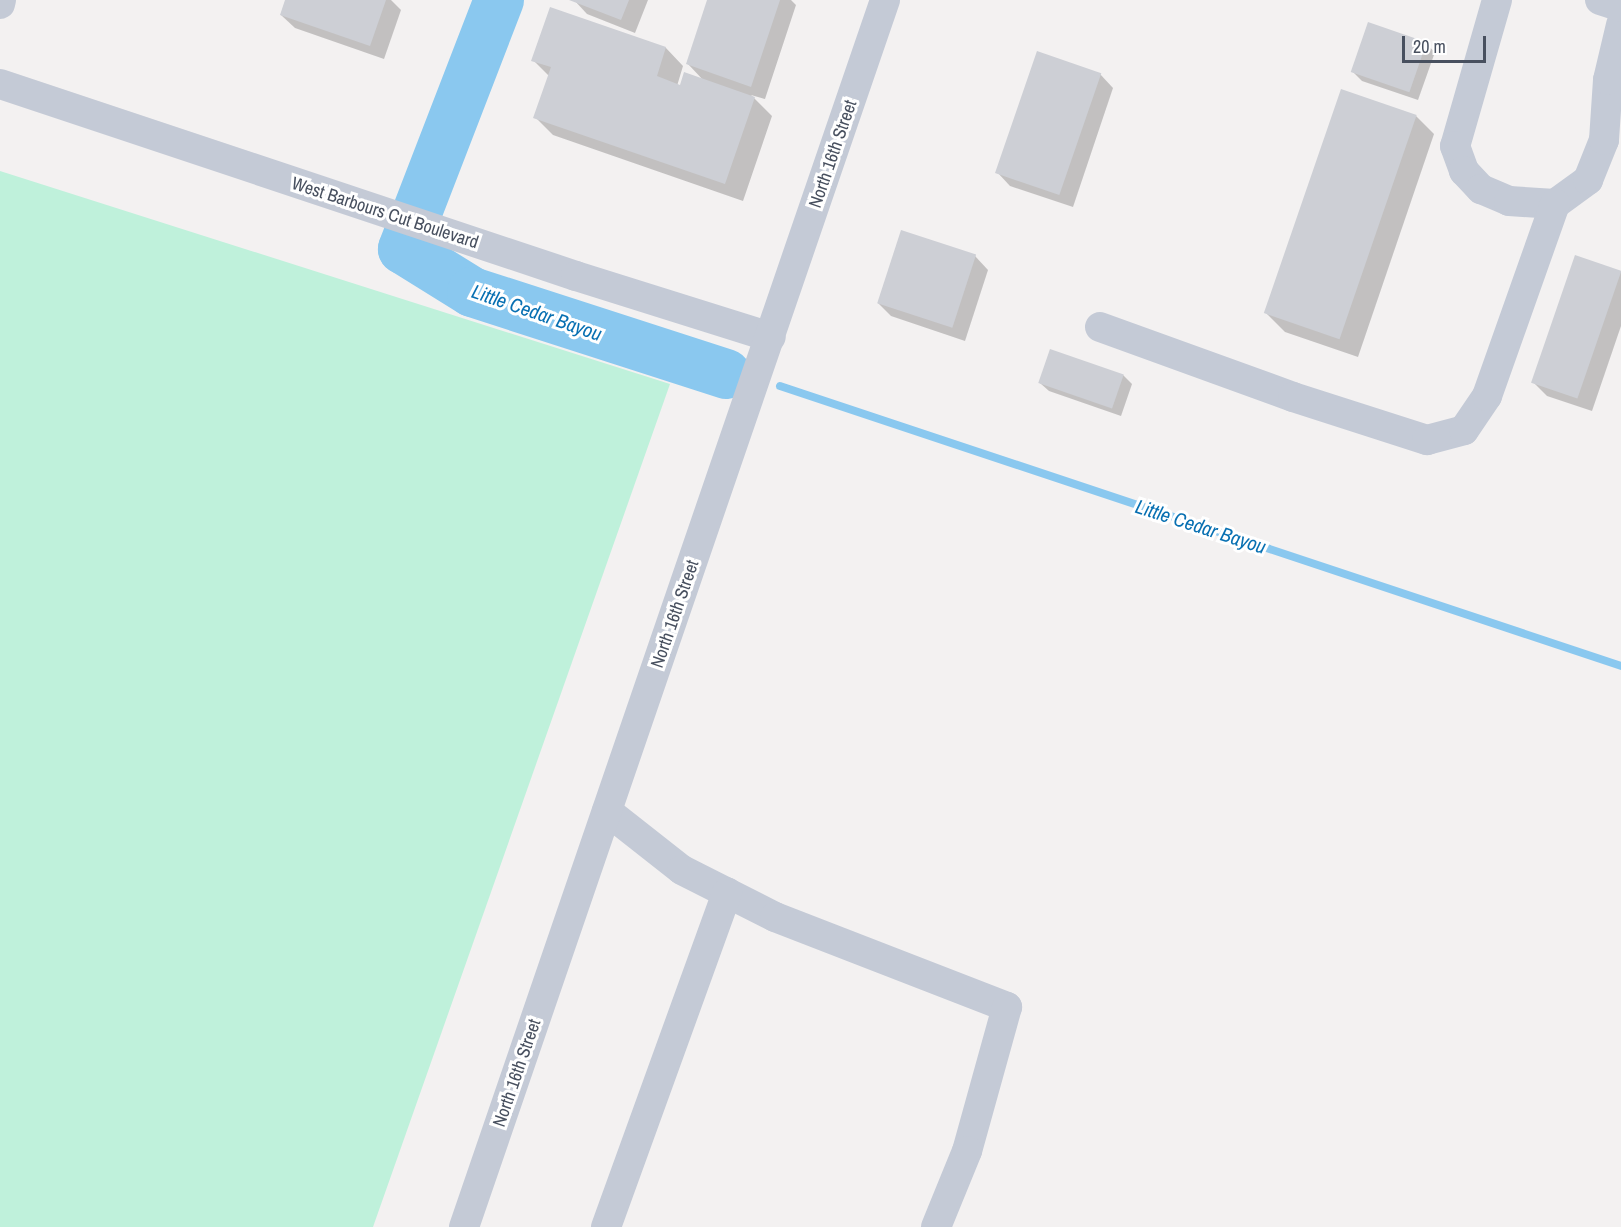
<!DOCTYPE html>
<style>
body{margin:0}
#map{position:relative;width:1621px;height:1227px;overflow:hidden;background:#f3f1f1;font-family:"Archivo Narrow",sans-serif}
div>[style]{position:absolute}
.green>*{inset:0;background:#bff1db}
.shadow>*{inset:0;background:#0003}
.stream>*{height:8px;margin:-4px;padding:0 4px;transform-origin:4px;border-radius:4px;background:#8ac8ef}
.river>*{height:50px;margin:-25px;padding:0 25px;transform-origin:25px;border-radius:25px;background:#8ac8ef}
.building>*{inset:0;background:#cdcfd5;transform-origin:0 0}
.minor>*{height:30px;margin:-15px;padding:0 15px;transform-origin:15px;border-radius:15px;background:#c4cad6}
span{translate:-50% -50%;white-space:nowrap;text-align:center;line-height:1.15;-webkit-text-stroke:6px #fff;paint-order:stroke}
.street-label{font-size:18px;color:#48505f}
.water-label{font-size:20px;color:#0870b2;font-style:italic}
.scale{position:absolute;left:1402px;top:36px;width:84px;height:27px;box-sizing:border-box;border:3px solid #48505f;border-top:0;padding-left:8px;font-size:18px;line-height:21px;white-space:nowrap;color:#48505f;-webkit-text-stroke:4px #fff;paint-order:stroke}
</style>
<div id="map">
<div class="green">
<i style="clip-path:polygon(0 171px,670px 384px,373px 1227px,0 1227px)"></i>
</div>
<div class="shadow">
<i style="clip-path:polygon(286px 0,391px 0,401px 10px,384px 59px,295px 28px,281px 15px)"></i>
<i style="clip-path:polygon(574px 0,648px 0,635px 33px,587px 14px)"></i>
<i style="clip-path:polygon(709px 0,791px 0,796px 5px,765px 99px,751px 95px,772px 116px,743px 201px,553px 135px,535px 117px,549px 76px,533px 60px,551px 9px,666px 48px,683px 66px,677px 86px,681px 87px,704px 81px,688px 64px)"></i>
<i style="clip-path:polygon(1426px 44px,1435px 52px,1418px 100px,1362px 81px,1353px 72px)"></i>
<i style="clip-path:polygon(1100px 74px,1113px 88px,1073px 207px,1010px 186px,997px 172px)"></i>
<i style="clip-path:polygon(1416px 116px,1434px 134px,1358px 357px,1285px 332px,1267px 314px)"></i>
<i style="clip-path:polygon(975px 256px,988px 270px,965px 341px,891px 316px,878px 303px)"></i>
<i style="clip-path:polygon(1576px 257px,1621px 272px,1621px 326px,1592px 411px,1547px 396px,1533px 382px)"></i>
<i style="clip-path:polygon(1123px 375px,1132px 384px,1121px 416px,1049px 391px,1040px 383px)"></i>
</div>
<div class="stream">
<i style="left:780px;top:386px;width:886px;rotate:18.41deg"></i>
</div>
<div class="river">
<i style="left:499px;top:0;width:267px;rotate:111.1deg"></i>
<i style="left:403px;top:249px;width:81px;rotate:31.9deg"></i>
<i style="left:472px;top:292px;width:267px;rotate:17.9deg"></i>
</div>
<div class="building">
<i style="clip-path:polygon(285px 0,386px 0,370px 46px,280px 15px)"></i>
<i style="clip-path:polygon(569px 0,629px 0,621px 20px)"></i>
<i style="clip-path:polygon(707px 0,780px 0,751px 87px,686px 64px)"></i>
<i style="clip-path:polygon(550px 7px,666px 47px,657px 76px,680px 85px,684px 72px,755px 97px,725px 184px,533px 118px,551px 67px,531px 61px)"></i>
<i style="left:1368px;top:22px;width:62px;height:53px;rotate:19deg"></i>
<i style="left:1037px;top:51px;width:68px;height:129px;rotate:19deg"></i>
<i style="left:1341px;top:89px;width:80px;height:237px;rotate:19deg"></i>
<i style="left:901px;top:230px;width:79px;height:77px;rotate:18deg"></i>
<i style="left:1575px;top:255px;width:49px;height:135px;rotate:19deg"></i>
<i style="left:1050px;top:349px;width:78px;height:36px;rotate:19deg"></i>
</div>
<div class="minor">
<i style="left:1497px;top:0;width:152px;rotate:106deg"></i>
<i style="left:1455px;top:146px;width:27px;rotate:70deg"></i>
<i style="left:1464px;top:171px;width:25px;rotate:47deg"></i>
<i style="left:1481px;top:189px;width:30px;rotate:23deg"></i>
<i style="left:1509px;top:201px;width:46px;rotate:3.7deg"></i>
<i style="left:1555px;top:204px;width:41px;rotate:-36deg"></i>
<i style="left:1588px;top:180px;width:43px;rotate:-68.2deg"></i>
<i style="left:1604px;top:140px;width:60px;rotate:-86.2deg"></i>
<i style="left:1608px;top:80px;width:57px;rotate:-76.7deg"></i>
<i style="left:1600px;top:0;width:22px;rotate:18deg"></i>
<i style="left:0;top:4px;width:4px;rotate:-76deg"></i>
<i style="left:0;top:84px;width:607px;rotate:18.43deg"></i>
<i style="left:576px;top:276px;width:204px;rotate:17.4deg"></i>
<i style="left:1100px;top:327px;width:205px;rotate:19.9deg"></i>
<i style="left:1293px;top:397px;width:141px;rotate:17.8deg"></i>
<i style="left:1427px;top:440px;width:38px;rotate:-15deg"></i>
<i style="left:1464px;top:430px;width:41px;rotate:-55.9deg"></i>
<i style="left:1487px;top:396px;width:204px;rotate:-70.5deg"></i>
<i style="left:607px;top:811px;width:95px;rotate:38.2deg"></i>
<i style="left:682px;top:870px;width:104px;rotate:26.8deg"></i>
<i style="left:775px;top:917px;width:249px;rotate:21.2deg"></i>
<i style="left:1007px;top:1007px;width:149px;rotate:105.5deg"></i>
<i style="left:967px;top:1151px;width:82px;rotate:112.2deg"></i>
<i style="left:464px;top:1227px;width:1297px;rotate:-71.06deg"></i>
<i style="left:606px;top:1227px;width:356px;rotate:-70.1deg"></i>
</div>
<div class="street-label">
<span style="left:833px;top:154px;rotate:-71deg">North 16th Street</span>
<span style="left:385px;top:213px;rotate:18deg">West Barbours Cut Boulevard</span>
<span style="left:675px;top:614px;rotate:-71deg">North 16th Street</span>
<span style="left:517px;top:1073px;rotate:-71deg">North 16th Street</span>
</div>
<div class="water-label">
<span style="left:537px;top:312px;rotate:19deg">Little Cedar Bayou</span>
<span style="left:1201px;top:526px;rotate:18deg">Little Cedar Bayou</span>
</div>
<div class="scale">20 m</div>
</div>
